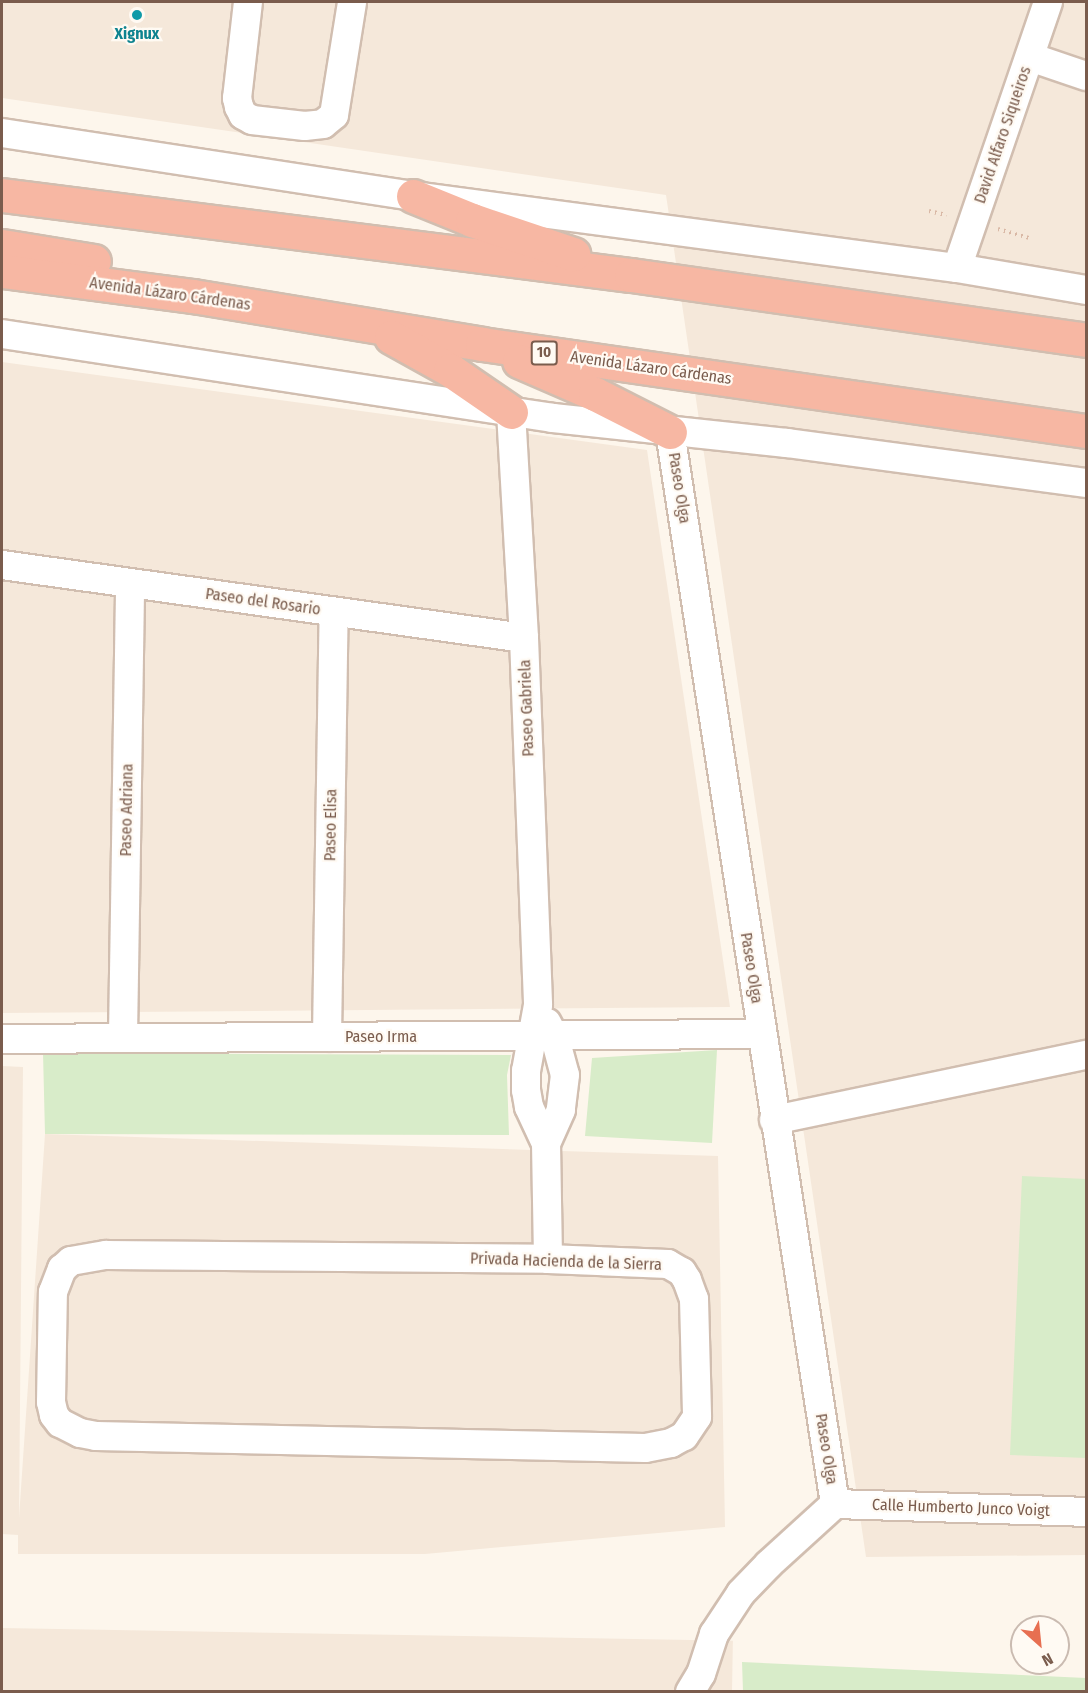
<!DOCTYPE html>
<meta charset="utf-8">
<style>
body{margin:0}
#map{position:relative;width:1088px;height:1693px;overflow:hidden;background:#fdf6ec;font-family:"Fira Sans Condensed",sans-serif}
div>[style]{position:absolute}
.residential>*{inset:0;background:#f5e8da;transform-origin:0 0}
.green>*{inset:0;background:#d8ecc9}
.path>*{height:4px;margin-top:-2px;transform-origin:0;background:repeating-linear-gradient(90deg,#d9b8a5 0 1.5px,transparent 0 6px)}
.roads{filter:drop-shadow(2px 0 #d1beb0) drop-shadow(-2px 0 #d1beb0) drop-shadow(0 2px #d1beb0) drop-shadow(0 -2px #d1beb0)}
.minor>*{height:28px;margin:-14px;padding:0 14px;transform-origin:14px;border-radius:14px;background:#fff}
.highway>*{height:33px;margin:-16.5px;padding:0 16.5px;transform-origin:16.5px;border-radius:16.5px;background:#f7b7a3}
.dots>*{width:16px;height:16px;translate:-50% -50%;box-sizing:border-box;border:3px solid #fffaf3;border-radius:50%}
span{translate:-50% -50%;white-space:nowrap;text-align:center;line-height:1.15;-webkit-text-stroke:4.5px #fffaf3;paint-order:stroke}
.shield-label span{padding:2px 4px;background:#fffaf3;border:2px solid;border-radius:4px;-webkit-text-stroke-width:0}
.shield-label{font-size:15px;color:#7a5c4d;font-weight:700}
.culture-label{font-size:16px;color:#0d838f;font-weight:700}
.street-label{font-size:16px;color:#7a5c4d}
.frame{position:absolute;inset:0;border:3px solid #7a5c4d;pointer-events:none}
.north{position:absolute;left:1010px;top:1615px;width:60px;height:60px;box-sizing:border-box;background:#fffaf3;border:2px solid #cabbb1;border-radius:50%;rotate:153deg;font-size:16px;font-weight:700;line-height:24px;text-align:center;color:#7a5c4d}
.north::after{content:'';display:block;margin:auto;width:21px;height:27px;background:#e76f51;clip-path:polygon(50% 0,100% 100%,50% 72%,0 100%)}
</style>
<div id="map">
<div class="residential">
<i style="clip-path:polygon(2px 2px,1086px 2px,1086px 1555px,866px 1557px,666px 195px,2px 98px)"></i>
<i style="clip-path:polygon(2px 362px,647px 450px,730px 1007px,2px 1013px)"></i>
<i style="clip-path:polygon(2px 1066px,23px 1067px,19px 1518px,45px 1134px,718px 1156px,725px 1527px,425px 1554px,18px 1554px,18px 1535px,2px 1534px)"></i>
<i style="left:2px;top:1628px;width:731px;height:64px;rotate:1deg"></i>
</div>
<div class="green">
<i style="clip-path:polygon(717px 1050px,712px 1143px,585px 1136px,592px 1058px)"></i>
<i style="clip-path:polygon(43px 1053px,511px 1055px,507px 1075px,509px 1135px,45px 1134px)"></i>
<i style="clip-path:polygon(1022px 1176px,1086px 1179px,1086px 1458px,1010px 1455px)"></i>
<i style="clip-path:polygon(742px 1662px,1086px 1678px,1086px 1691px,743px 1691px)"></i>
</div>
<div class="path">
<i style="left:929px;top:211px;width:18px;rotate:13deg"></i>
<i style="left:998px;top:229px;width:32px;rotate:16deg"></i>
</div>
<div class="roads">
<div class="minor">
<i style="left:248px;top:2px;width:97px;rotate:96.5deg"></i>
<i style="left:237px;top:98px;width:9px;rotate:77deg"></i>
<i style="left:239px;top:107px;width:9px;rotate:63deg"></i>
<i style="left:243px;top:115px;width:10px;rotate:29deg"></i>
<i style="left:252px;top:120px;width:53px;rotate:6.5deg"></i>
<i style="left:305px;top:126px;width:18px;rotate:-6deg"></i>
<i style="left:323px;top:124px;width:14px;rotate:-39deg"></i>
<i style="left:334px;top:115px;width:114px;rotate:-80.9deg"></i>
<i style="left:1030px;top:57px;width:59px;rotate:18.7deg"></i>
<i style="left:2px;top:133px;width:416px;rotate:8.7deg"></i>
<i style="left:413px;top:196px;width:549px;rotate:7.54deg"></i>
<i style="left:957px;top:268px;width:131px;rotate:9.7deg"></i>
<i style="left:957px;top:268px;width:281px;rotate:-71.1deg"></i>
<i style="left:2px;top:334px;width:557px;rotate:8.67deg"></i>
<i style="left:553px;top:418px;width:235px;rotate:6.1deg"></i>
<i style="left:787px;top:443px;width:302px;rotate:7.6deg"></i>
<i style="left:511px;top:412px;width:226px;rotate:86.7deg"></i>
<i style="left:524px;top:638px;width:367px;rotate:87.8deg"></i>
<i style="left:538px;top:1005px;width:67px;rotate:100.3deg"></i>
<i style="left:526px;top:1071px;width:19px;rotate:90deg"></i>
<i style="left:526px;top:1090px;width:17px;rotate:80deg"></i>
<i style="left:529px;top:1107px;width:40px;rotate:65deg"></i>
<i style="left:670px;top:432px;width:1085px;rotate:81.25deg"></i>
<i style="left:2px;top:565px;width:527px;rotate:7.96deg"></i>
<i style="left:547px;top:1023px;width:17px;rotate:62deg"></i>
<i style="left:555px;top:1038px;width:38px;rotate:75deg"></i>
<i style="left:565px;top:1075px;width:35px;rotate:97deg"></i>
<i style="left:561px;top:1110px;width:36px;rotate:114deg"></i>
<i style="left:546px;top:1143px;width:116px;rotate:89deg"></i>
<i style="left:123px;top:1037px;width:454px;rotate:-89.1deg"></i>
<i style="left:327px;top:1037px;width:424px;rotate:-89.1deg"></i>
<i style="left:2px;top:1039px;width:759px;rotate:-0.38deg"></i>
<i style="left:774px;top:1120px;width:319px;rotate:-11.8deg"></i>
<i style="left:106px;top:1255px;width:442px;rotate:0.5deg"></i>
<i style="left:548px;top:1259px;width:120px;rotate:2.4deg"></i>
<i style="left:668px;top:1264px;width:16px;rotate:30deg"></i>
<i style="left:682px;top:1272px;width:9px;rotate:58deg"></i>
<i style="left:687px;top:1280px;width:20px;rotate:70deg"></i>
<i style="left:694px;top:1299px;width:118px;rotate:88.5deg"></i>
<i style="left:697px;top:1417px;width:23px;rotate:124deg"></i>
<i style="left:684px;top:1436px;width:15px;rotate:152deg"></i>
<i style="left:671px;top:1443px;width:26px;rotate:169deg"></i>
<i style="left:645px;top:1448px;width:549px;rotate:-178.75deg"></i>
<i style="left:96px;top:1436px;width:16px;rotate:-169deg"></i>
<i style="left:80px;top:1433px;width:22px;rotate:-153deg"></i>
<i style="left:60px;top:1423px;width:10px;rotate:-127deg"></i>
<i style="left:54px;top:1415px;width:13px;rotate:-103deg"></i>
<i style="left:51px;top:1402px;width:110px;rotate:-89deg"></i>
<i style="left:53px;top:1292px;width:25px;rotate:-69deg"></i>
<i style="left:62px;top:1269px;width:12px;rotate:-42deg"></i>
<i style="left:71px;top:1261px;width:36px;rotate:-10deg"></i>
<i style="left:835px;top:1504px;width:251px;rotate:1.8deg"></i>
<i style="left:690px;top:1692px;width:21px;rotate:-59deg"></i>
<i style="left:701px;top:1674px;width:42px;rotate:-72deg"></i>
<i style="left:714px;top:1634px;width:49px;rotate:-56.6deg"></i>
<i style="left:741px;top:1593px;width:40px;rotate:-46deg"></i>
<i style="left:769px;top:1564px;width:89px;rotate:-42.3deg"></i>
</div>
<div class="highway">
<i style="left:2px;top:195px;width:634px;rotate:7.25deg"></i>
<i style="left:631px;top:275px;width:460px;rotate:8.1deg"></i>
<i style="left:413px;top:196px;width:64px;rotate:22.1deg"></i>
<i style="left:472px;top:220px;width:107px;rotate:18.6deg"></i>
<i style="left:2px;top:246px;width:93px;rotate:9.3deg"></i>
<i style="left:2px;top:271px;width:193px;rotate:7.5deg"></i>
<i style="left:193px;top:296px;width:293px;rotate:9.4deg"></i>
<i style="left:482px;top:344px;width:610px;rotate:8.2deg"></i>
<i style="left:391px;top:337px;width:68px;rotate:29.2deg"></i>
<i style="left:450px;top:370px;width:74px;rotate:34.5deg"></i>
<i style="left:519px;top:361px;width:83px;rotate:23.5deg"></i>
<i style="left:595px;top:394px;width:84px;rotate:26.9deg"></i>
</div>
</div>
<div class="dots">
<i style="left:137px;top:15px;background:#0f9aa8"></i>
</div>
<div class="shield-label">
<span style="left:544px;top:353px">10</span>
</div>
<div class="culture-label">
<span style="left:137px;top:34px">Xignux</span>
</div>
<div class="street-label">
<span style="left:1003px;top:135px;rotate:-71deg">David Alfaro Siqueiros</span>
<span style="left:170px;top:294px;rotate:8deg">Avenida Lázaro Cárdenas</span>
<span style="left:651px;top:368px;rotate:8deg">Avenida Lázaro Cárdenas</span>
<span style="left:679px;top:488px;rotate:81deg">Paseo Olga</span>
<span style="left:263px;top:602px;rotate:8deg">Paseo del Rosario</span>
<span style="left:527px;top:708px;rotate:-92deg">Paseo Gabriela</span>
<span style="left:127px;top:810px;rotate:-89deg">Paseo Adriana</span>
<span style="left:331px;top:825px;rotate:-89deg">Paseo Elisa</span>
<span style="left:751px;top:968px;rotate:81deg">Paseo Olga</span>
<span style="left:381px;top:1037px">Paseo Irma</span>
<span style="left:566px;top:1262px;rotate:2deg">Privada Hacienda de la Sierra</span>
<span style="left:826px;top:1449px;rotate:81deg">Paseo Olga</span>
<span style="left:961px;top:1508px;rotate:2deg">Calle Humberto Junco Voigt</span>
</div>
<div class="frame"></div>
<div class="north">N</div>
</div>
